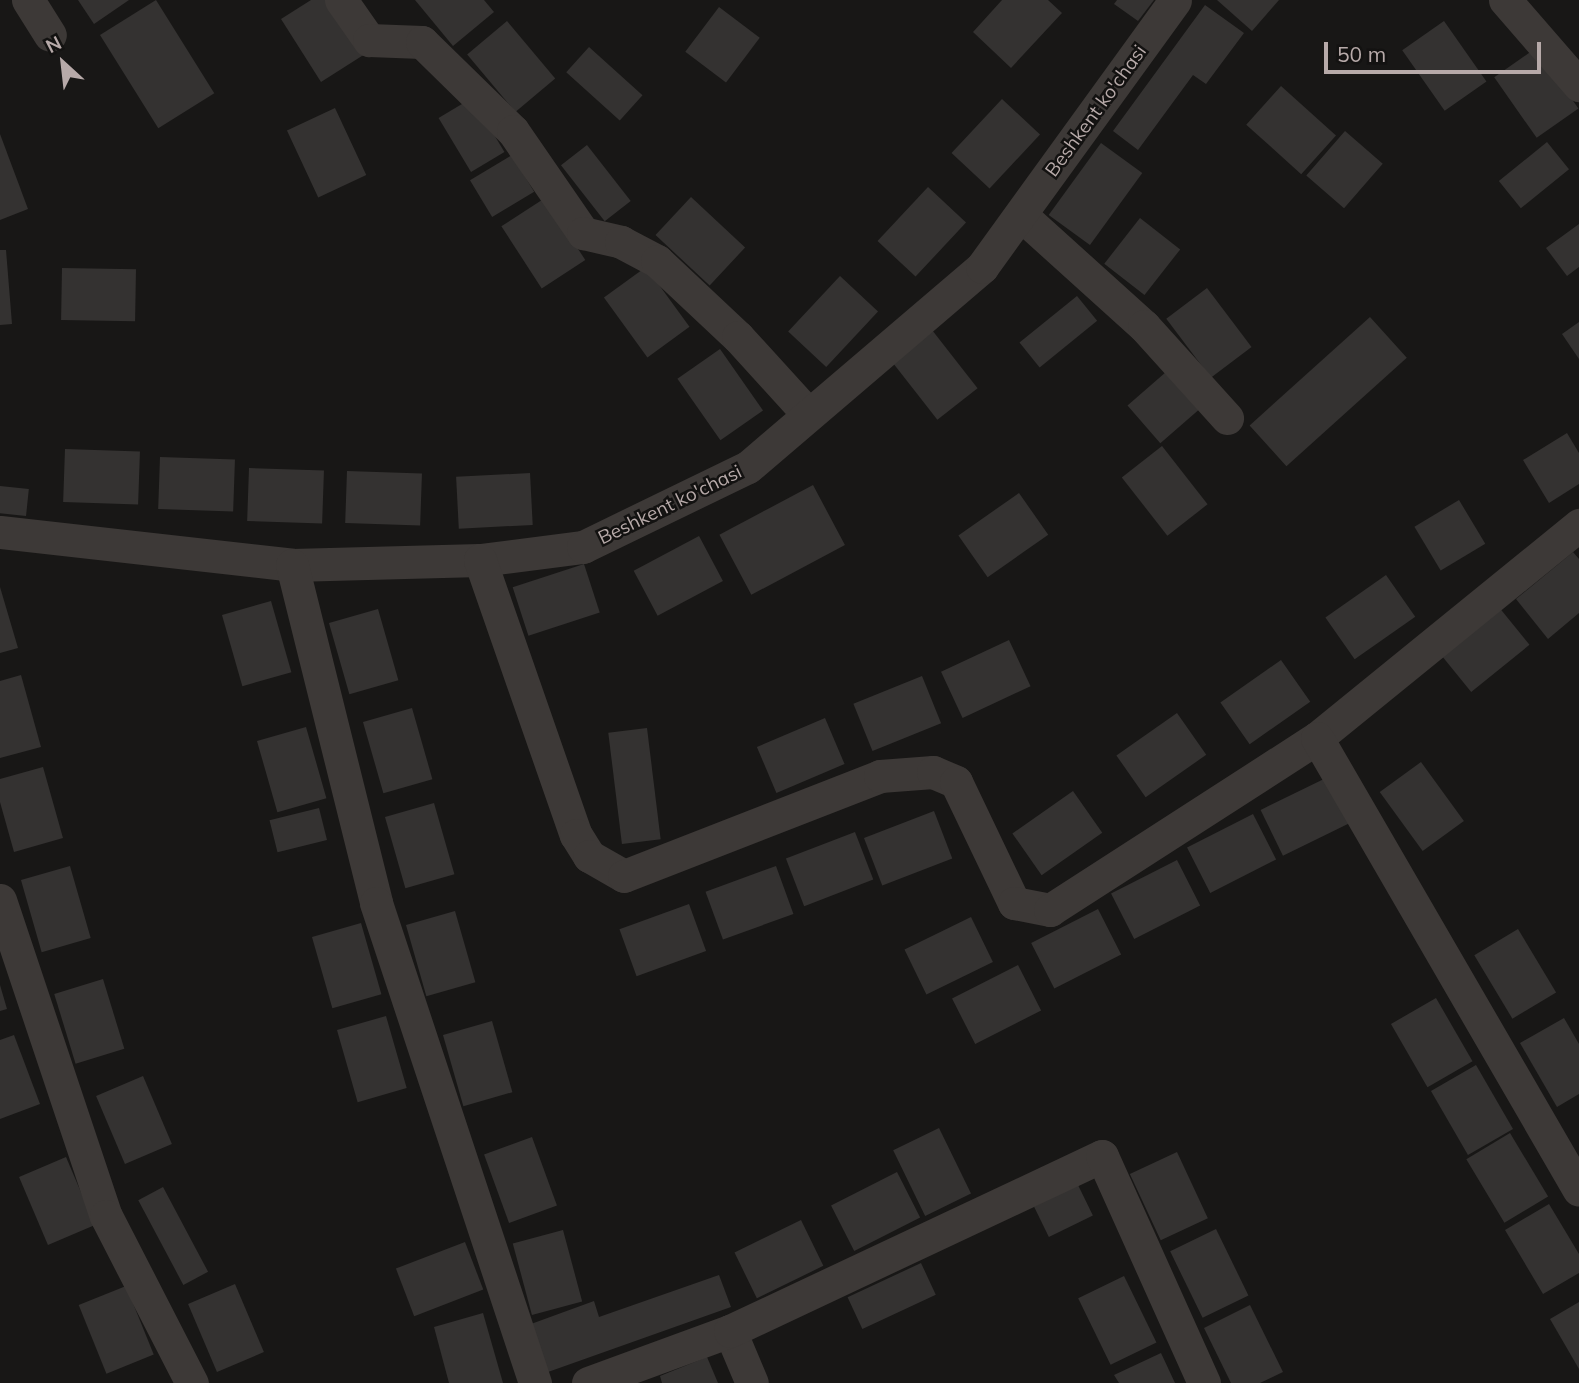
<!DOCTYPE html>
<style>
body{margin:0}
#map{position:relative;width:1579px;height:1383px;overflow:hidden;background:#181716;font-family:Mulish,sans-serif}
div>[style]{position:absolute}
.building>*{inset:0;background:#343231;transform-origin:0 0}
.street>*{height:33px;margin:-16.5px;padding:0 16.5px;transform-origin:16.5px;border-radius:16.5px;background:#3d3937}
span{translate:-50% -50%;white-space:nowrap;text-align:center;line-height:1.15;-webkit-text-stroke:5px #131211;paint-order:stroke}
.street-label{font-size:19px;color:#b7aaa9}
.north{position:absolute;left:28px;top:28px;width:70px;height:70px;-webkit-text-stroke:5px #131211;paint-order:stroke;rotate:333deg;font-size:19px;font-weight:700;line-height:28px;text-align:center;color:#b7aaa9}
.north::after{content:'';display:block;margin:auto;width:24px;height:32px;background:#b7aaa9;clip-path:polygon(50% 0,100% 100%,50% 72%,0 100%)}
.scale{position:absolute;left:1324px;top:42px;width:217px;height:32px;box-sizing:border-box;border:4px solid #b7aaa9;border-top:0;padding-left:9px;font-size:21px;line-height:24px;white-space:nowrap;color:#b7aaa9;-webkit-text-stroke:5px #131211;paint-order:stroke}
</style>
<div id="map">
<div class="building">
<i style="clip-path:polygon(78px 0,129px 0,94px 24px)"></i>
<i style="left:156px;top:0;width:110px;height:66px;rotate:58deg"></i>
<i style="clip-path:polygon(311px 0,332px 0,365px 54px,321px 82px,281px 19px)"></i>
<i style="clip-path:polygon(415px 0,484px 0,494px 12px,453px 46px)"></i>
<i style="clip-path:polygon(1002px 0,1048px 0,1062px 13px,1011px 68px,973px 32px)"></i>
<i style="clip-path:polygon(1117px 0,1154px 0,1138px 21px,1114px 4px)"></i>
<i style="clip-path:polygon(1217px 0,1279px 0,1252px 31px)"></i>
<i style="clip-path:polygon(1205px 5px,1244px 33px,1206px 84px,1193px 75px,1138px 150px,1113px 131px)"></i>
<i style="left:719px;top:7px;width:51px;height:56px;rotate:37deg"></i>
<i style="left:507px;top:21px;width:75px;height:52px;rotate:50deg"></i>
<i style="left:1444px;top:21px;width:74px;height:51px;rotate:55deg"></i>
<i style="left:589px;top:47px;width:72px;height:34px;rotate:42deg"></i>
<i style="left:1536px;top:48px;width:74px;height:51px;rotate:55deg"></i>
<i style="left:1281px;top:86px;width:74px;height:52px;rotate:42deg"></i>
<i style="left:472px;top:98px;width:63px;height:39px;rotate:59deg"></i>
<i style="left:1002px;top:99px;width:52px;height:74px;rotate:43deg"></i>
<i style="left:335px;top:108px;width:74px;height:53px;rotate:65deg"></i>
<i style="left:1345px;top:131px;width:50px;height:59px;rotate:41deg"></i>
<i style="clip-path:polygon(0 134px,28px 209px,0 220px)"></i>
<i style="left:1547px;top:142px;width:35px;height:62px;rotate:51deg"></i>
<i style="left:1101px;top:143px;width:51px;height:89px;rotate:36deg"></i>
<i style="left:587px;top:145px;width:71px;height:33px;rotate:52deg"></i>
<i style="left:512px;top:155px;width:43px;height:49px;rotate:59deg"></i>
<i style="left:928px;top:187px;width:52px;height:74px;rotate:43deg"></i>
<i style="left:691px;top:197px;width:74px;height:52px;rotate:43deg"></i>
<i style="left:545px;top:198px;width:74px;height:52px;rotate:57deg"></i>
<i style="left:1140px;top:218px;width:51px;height:58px;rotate:38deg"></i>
<i style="clip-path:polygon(1579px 224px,1579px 267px,1567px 276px,1546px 248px)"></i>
<i style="clip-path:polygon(0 250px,6px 250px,12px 324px,0 325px)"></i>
<i style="left:646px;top:267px;width:74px;height:52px;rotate:54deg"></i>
<i style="left:62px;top:268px;width:74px;height:52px;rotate:1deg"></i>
<i style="left:840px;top:276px;width:52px;height:76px;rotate:43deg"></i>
<i style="left:1207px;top:288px;width:74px;height:51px;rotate:53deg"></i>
<i style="left:1077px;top:296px;width:32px;height:74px;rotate:51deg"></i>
<i style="left:1370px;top:317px;width:55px;height:162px;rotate:48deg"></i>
<i style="clip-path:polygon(1579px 322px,1579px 359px,1562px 334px)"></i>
<i style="left:932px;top:330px;width:74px;height:51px;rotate:52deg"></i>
<i style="left:720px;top:349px;width:75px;height:52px;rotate:55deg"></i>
<i style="left:1166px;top:372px;width:50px;height:51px;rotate:49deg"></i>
<i style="clip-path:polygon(1567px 433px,1579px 453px,1579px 484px,1549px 503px,1523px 460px)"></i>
<i style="left:1162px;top:446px;width:74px;height:51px;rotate:52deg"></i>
<i style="left:65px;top:449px;width:75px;height:53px;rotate:2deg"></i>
<i style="left:160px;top:457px;width:75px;height:52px;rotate:2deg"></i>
<i style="left:249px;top:468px;width:75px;height:53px;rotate:2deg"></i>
<i style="left:347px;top:471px;width:75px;height:52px;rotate:2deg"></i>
<i style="left:530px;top:473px;width:52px;height:74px;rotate:87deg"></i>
<i style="left:813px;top:485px;width:68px;height:106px;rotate:62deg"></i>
<i style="left:0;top:486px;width:29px;height:27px;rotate:6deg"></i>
<i style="left:1019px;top:493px;width:51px;height:74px;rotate:55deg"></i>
<i style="left:1459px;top:500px;width:51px;height:52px;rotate:59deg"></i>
<i style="left:699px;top:536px;width:51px;height:74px;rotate:62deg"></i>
<i style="clip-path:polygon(1573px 552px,1579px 559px,1579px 613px,1548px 639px,1516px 599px)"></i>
<i style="left:584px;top:564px;width:51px;height:75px;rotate:72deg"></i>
<i style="left:1386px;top:575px;width:51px;height:74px;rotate:55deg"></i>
<i style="clip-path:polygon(0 587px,18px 648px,0 653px)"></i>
<i style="left:271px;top:601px;width:74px;height:51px;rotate:74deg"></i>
<i style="left:1498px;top:606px;width:50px;height:75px;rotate:51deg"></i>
<i style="left:378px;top:609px;width:74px;height:51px;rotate:74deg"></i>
<i style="left:1009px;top:640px;width:51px;height:75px;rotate:65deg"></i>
<i style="left:1281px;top:660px;width:51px;height:74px;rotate:55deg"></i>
<i style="clip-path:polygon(21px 675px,41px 747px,0 758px,0 681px)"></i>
<i style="left:922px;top:676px;width:51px;height:74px;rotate:68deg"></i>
<i style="left:412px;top:708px;width:74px;height:51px;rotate:74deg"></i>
<i style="left:1177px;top:713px;width:51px;height:74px;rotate:55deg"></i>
<i style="left:825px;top:718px;width:50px;height:74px;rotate:67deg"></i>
<i style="left:306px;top:727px;width:74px;height:51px;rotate:74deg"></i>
<i style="left:647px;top:728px;width:112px;height:39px;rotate:83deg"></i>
<i style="left:1421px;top:762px;width:73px;height:51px;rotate:54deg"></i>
<i style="clip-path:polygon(43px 767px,63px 838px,14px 852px,0 802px,0 779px)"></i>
<i style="left:1328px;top:777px;width:51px;height:75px;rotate:64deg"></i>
<i style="left:1073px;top:791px;width:51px;height:74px;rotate:55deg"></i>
<i style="left:434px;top:803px;width:74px;height:51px;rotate:74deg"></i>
<i style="left:319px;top:808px;width:33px;height:51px;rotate:76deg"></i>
<i style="left:934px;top:811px;width:51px;height:75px;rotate:69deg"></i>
<i style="left:1253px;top:814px;width:51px;height:74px;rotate:63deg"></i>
<i style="left:855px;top:832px;width:51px;height:74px;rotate:69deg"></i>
<i style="left:1177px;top:860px;width:51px;height:74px;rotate:63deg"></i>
<i style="left:70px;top:866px;width:75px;height:51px;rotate:74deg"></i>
<i style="left:776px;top:866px;width:51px;height:75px;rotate:70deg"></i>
<i style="left:689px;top:904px;width:50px;height:74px;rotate:70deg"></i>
<i style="left:1098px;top:909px;width:51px;height:75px;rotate:63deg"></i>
<i style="left:455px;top:911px;width:74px;height:51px;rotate:74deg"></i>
<i style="left:971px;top:917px;width:50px;height:74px;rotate:64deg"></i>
<i style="left:361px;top:923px;width:74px;height:51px;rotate:74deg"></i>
<i style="left:1518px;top:929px;width:74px;height:51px;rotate:59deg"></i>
<i style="left:1018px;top:965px;width:51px;height:74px;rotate:63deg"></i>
<i style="left:103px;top:979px;width:73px;height:51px;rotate:73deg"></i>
<i style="clip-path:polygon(0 985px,7px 1009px,0 1011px)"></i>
<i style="left:1436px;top:998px;width:73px;height:52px;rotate:60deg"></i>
<i style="left:386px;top:1016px;width:75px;height:51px;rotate:74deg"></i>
<i style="clip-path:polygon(1564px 1018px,1579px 1044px,1579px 1094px,1557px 1107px,1520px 1043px)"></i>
<i style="left:492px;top:1021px;width:74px;height:51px;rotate:74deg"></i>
<i style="clip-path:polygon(14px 1035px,40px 1104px,0 1119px,0 1040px)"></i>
<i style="left:1476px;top:1065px;width:74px;height:52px;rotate:60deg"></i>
<i style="left:143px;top:1076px;width:74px;height:51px;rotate:67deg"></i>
<i style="left:939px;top:1128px;width:73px;height:51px;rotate:64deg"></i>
<i style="left:1510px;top:1133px;width:74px;height:51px;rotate:59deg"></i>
<i style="left:532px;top:1137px;width:73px;height:51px;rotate:70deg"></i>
<i style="left:1177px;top:1152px;width:73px;height:52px;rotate:65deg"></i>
<i style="left:66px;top:1157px;width:74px;height:51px;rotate:67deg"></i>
<i style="left:897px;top:1172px;width:51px;height:74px;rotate:63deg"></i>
<i style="left:1078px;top:1185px;width:34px;height:49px;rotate:64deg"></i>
<i style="left:163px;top:1187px;width:96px;height:28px;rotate:62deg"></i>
<i style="clip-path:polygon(1549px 1204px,1579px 1254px,1579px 1273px,1543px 1294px,1505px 1230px)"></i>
<i style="left:801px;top:1220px;width:51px;height:74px;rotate:64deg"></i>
<i style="left:1216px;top:1229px;width:74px;height:51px;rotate:64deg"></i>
<i style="left:563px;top:1230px;width:74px;height:52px;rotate:75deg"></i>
<i style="left:465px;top:1242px;width:51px;height:74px;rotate:69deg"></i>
<i style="left:921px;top:1263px;width:35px;height:81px;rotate:65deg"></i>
<i style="clip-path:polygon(719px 1275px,731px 1307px,548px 1372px,531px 1324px,594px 1301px,599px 1317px)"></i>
<i style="left:1124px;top:1276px;width:74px;height:51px;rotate:64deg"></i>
<i style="left:235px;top:1284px;width:74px;height:51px;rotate:67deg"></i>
<i style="left:126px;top:1286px;width:74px;height:51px;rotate:68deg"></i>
<i style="clip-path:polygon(1579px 1302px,1579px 1369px,1550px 1319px)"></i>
<i style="clip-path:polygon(1250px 1305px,1283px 1372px,1260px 1383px,1231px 1383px,1204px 1328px)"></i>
<i style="clip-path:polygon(483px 1313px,503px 1383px,449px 1383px,434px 1327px)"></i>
<i style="clip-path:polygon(1161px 1353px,1175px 1383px,1119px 1383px,1114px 1375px)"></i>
<i style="clip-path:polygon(707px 1357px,718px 1383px,662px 1383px,660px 1376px)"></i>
</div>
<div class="street">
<i style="left:28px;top:0;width:41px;rotate:57.8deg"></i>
<i style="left:341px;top:0;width:49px;rotate:55deg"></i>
<i style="left:369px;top:40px;width:53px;rotate:2.2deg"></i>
<i style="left:422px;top:42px;width:127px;rotate:44.4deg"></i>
<i style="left:513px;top:131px;width:124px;rotate:55.5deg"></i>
<i style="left:583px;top:233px;width:39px;rotate:13deg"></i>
<i style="left:621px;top:242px;width:41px;rotate:27.8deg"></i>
<i style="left:657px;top:261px;width:111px;rotate:43.2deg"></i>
<i style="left:738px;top:337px;width:105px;rotate:47.7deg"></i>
<i style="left:1505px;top:0;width:113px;rotate:49deg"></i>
<i style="left:1021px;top:215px;width:166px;rotate:42.1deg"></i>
<i style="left:1144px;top:326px;width:124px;rotate:47.9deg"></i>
<i style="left:0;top:532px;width:294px;rotate:6.4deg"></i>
<i style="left:292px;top:565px;width:188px;rotate:-1.5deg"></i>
<i style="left:480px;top:560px;width:104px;rotate:-7.2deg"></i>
<i style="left:583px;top:547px;width:183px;rotate:-25.9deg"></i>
<i style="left:748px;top:467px;width:308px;rotate:-40.5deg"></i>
<i style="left:982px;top:267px;width:329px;rotate:-54.1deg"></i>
<i style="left:480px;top:560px;width:291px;rotate:70.8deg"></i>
<i style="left:576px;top:835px;width:25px;rotate:58deg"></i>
<i style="left:589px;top:856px;width:40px;rotate:29.7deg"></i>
<i style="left:624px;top:876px;width:275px;rotate:-21.3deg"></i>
<i style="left:880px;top:776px;width:53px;rotate:-4.3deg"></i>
<i style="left:933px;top:772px;width:25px;rotate:23deg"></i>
<i style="left:956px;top:782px;width:134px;rotate:64.4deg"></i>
<i style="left:1014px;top:903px;width:37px;rotate:11deg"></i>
<i style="left:1050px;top:910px;width:318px;rotate:-32.8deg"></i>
<i style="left:1317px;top:738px;width:338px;rotate:-39.1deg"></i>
<i style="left:292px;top:565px;width:348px;rotate:76deg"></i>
<i style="left:376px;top:903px;width:506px;rotate:71.67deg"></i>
<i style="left:1317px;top:738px;width:522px;rotate:59.9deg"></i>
<i style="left:0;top:900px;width:333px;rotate:71.5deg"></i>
<i style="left:106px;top:1216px;width:188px;rotate:62.8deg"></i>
<i style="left:730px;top:1331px;width:56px;rotate:67.1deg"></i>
<i style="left:588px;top:1383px;width:151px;rotate:-20.1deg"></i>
<i style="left:730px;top:1331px;width:411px;rotate:-25.2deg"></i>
<i style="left:1102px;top:1156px;width:249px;rotate:65.8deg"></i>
</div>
<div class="street-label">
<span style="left:1096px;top:111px;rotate:-54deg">Beshkent ko'chasi</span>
<span style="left:670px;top:505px;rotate:-26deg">Beshkent ko'chasi</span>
</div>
<div class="north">N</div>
<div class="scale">50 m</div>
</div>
